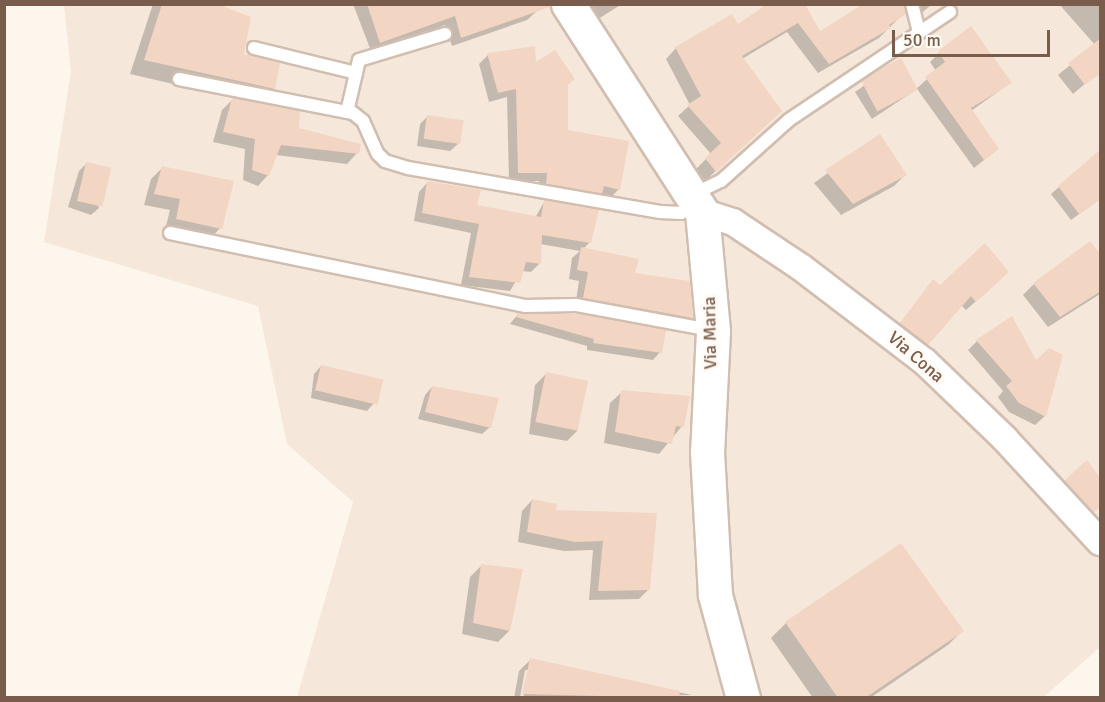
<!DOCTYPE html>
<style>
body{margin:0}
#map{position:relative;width:1105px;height:702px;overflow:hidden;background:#fdf6ec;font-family:Signika,sans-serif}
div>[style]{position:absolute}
.residential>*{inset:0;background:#f5e8da}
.shadow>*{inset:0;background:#0003}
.building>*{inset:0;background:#f3d5c3;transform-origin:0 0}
.roads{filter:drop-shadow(2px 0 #d1beb0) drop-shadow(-2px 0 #d1beb0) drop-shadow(0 2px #d1beb0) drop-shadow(0 -2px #d1beb0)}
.lane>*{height:12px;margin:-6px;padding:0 6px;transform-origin:6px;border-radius:6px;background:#fff}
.street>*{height:26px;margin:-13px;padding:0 13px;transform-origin:13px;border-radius:13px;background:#fff}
.secondary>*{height:33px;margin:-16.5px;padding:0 16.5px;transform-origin:16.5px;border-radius:16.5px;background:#fff}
span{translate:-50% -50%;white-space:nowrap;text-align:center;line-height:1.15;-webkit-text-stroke:6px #fffaf3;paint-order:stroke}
.street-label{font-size:18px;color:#7a5c4d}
.frame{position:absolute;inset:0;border:6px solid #7a5c4d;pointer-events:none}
.scale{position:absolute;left:892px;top:30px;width:158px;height:27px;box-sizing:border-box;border:3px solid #7a5c4d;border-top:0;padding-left:8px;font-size:18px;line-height:21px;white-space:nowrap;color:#7a5c4d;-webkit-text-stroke:4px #fffaf3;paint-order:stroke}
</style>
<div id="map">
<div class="residential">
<i style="clip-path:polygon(64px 5px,1100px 5px,1100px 647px,1044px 697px,297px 697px,353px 502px,287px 444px,258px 306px,44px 242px,71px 72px)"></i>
</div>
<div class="shadow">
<i style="clip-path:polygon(153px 4px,213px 4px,243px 55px,274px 89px,258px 104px,297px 129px,357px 153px,347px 164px,276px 155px,268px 175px,258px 186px,243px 180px,245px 149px,213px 142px,222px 110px,234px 98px,130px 74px)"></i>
<i style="clip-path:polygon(353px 4px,535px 4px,537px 11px,527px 20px,452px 46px,445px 25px,371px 51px)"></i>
<i style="clip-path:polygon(583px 4px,622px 4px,595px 21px)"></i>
<i style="clip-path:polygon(770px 4px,820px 33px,865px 4px,932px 4px,916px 18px,905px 6px,904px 13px,879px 38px,818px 73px,787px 32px,742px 59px,770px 121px,705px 181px,696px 169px,711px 154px,678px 116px,690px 105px,666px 59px,676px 48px,738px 26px)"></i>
<i style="clip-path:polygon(1059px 4px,1100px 4px,1100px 71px,1073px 94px,1058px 75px,1095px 45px)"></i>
<i style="clip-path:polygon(939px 53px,1010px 83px,971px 111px,998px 149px,974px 168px,917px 89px,872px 119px,855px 92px,901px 60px,916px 89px,936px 71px,930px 62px)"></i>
<i style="clip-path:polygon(488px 55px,535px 65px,567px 132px,619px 189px,609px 199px,537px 193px,539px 181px,509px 181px,507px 97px,489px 102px,479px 64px)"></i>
<i style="clip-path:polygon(427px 117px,458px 144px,450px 151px,417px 146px,420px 124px)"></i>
<i style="clip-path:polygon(879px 136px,905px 175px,894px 186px,841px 215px,814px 183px)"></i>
<i style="clip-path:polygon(87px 163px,99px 208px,91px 215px,68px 207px,79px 171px)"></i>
<i style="clip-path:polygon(162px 168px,220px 228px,209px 240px,165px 230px,170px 210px,144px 205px,151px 179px)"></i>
<i style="clip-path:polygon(427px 183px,476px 207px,535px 218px,544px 202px,590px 242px,583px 249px,633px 274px,691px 318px,683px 327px,575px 307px,579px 281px,569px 279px,572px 258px,580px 251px,540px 244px,539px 264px,531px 272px,522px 271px,510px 291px,461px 285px,471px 233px,414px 221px,419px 192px)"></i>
<i style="clip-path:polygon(1059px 187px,1100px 199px,1071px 220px,1051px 194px)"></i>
<i style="clip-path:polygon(1100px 257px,1100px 294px,1048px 327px,1023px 295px,1034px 284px)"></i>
<i style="clip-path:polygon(934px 281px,940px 287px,998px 282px,966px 310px,961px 305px,917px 354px,892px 333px)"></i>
<i style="clip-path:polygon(518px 314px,660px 352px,653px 360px,587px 350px,587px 346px,510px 324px)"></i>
<i style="clip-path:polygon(977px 341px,1045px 416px,1035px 425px,1009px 412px,998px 397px,1003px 391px,968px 350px)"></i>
<i style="clip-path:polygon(321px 366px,374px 403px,367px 411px,311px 398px,314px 374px)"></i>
<i style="clip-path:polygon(546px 374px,578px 430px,567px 441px,529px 434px,535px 385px)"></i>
<i style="clip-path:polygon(432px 387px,490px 427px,482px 434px,418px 419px,425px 395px)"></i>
<i style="clip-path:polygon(622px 392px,682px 426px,659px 454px,604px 443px,610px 403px)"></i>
<i style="clip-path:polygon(1065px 482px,1100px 505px,1085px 519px,1058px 489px)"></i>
<i style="clip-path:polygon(532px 500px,554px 512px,656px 514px,649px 589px,639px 599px,589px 600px,593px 550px,564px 551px,518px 542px,522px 511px)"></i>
<i style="clip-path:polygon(900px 545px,962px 631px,948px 645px,870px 698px,813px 698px,771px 638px,786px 623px)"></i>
<i style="clip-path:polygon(482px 565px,509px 631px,498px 642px,462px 634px,470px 577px)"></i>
<i style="clip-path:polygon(530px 660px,692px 695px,523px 698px,529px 670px,525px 670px,520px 698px,514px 698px,519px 671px)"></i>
</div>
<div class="building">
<i style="clip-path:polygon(162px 4px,217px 4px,251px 17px,244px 54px,280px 63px,275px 89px,144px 60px)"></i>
<i style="clip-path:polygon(367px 4px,549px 4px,550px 7px,461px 38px,455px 16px,380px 43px)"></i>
<i style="clip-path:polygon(767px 4px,805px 4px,820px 31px,863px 4px,904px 4px,906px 14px,889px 25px,891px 28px,829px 64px,798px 23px,742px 56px,782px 111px,716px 172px,705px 158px,721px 143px,687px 105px,701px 96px,675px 47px,732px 14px,738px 24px)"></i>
<i style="clip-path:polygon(971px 26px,1012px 83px,971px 108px,999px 149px,984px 160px,925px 77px,945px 62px,938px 51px)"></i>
<i style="clip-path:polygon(1101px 38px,1101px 73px,1085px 85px,1068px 63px)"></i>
<i style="clip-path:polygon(535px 46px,536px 62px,555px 50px,575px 79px,568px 85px,568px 130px,629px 141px,620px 190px,604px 186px,602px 194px,546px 184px,547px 173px,518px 173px,516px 89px,498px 93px,487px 53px)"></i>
<i style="left:901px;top:58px;width:36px;height:46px;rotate:62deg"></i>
<i style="clip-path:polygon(232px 98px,300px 111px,299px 128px,361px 144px,359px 154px,281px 145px,269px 176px,252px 170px,255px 139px,223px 132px)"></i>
<i style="left:427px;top:115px;width:37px;height:24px;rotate:8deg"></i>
<i style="clip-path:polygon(880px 134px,907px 175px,853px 204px,825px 170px)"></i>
<i style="clip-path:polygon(1101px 149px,1101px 199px,1079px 214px,1058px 186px)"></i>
<i style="left:86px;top:162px;width:26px;height:40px;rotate:13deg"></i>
<i style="clip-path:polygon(162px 166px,234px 181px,222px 229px,176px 219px,180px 199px,154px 194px)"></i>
<i style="clip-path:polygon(427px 181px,481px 190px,477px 205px,541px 217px,544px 200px,599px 210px,591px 243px,542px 235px,541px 264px,526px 262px,520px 283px,469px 277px,479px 224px,422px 213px)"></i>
<i style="clip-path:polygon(1090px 241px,1101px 255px,1101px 291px,1060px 317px,1033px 283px)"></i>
<i style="clip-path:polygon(985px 243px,1009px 272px,976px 302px,971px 296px,928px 345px,900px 323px,933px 279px,940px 285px)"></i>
<i style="clip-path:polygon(581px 247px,639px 259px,635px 273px,690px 281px,693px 318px,583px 298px,588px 272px,577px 270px)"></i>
<i style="clip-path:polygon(517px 313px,580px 314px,666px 330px,662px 353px,593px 343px,594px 339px,516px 317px)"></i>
<i style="clip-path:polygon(1012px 316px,1036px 360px,1049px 348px,1063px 355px,1046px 417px,1019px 403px,1006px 386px,1012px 381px,976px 340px)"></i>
<i style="left:321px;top:365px;width:64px;height:26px;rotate:13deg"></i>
<i style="left:546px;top:372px;width:43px;height:51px;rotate:12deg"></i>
<i style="clip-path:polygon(432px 386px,499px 398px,491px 428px,425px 412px)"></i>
<i style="clip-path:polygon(621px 390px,690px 396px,684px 427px,676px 426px,672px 444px,615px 432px)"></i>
<i style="clip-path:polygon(1087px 460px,1101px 479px,1101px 506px,1093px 513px,1064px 481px)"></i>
<i style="clip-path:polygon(532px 499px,557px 504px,556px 510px,657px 513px,650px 590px,598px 591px,603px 541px,575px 542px,527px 532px)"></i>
<i style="clip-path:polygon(901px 543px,964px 631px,865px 698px,838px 698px,785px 622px)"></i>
<i style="clip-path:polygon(481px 564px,523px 569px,510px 631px,473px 623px)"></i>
<i style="clip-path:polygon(530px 658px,680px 691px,679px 698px,522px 694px)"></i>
</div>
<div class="roads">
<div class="lane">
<i style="left:912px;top:4px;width:29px;rotate:76deg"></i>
<i style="left:254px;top:48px;width:105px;rotate:13.8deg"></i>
<i style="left:179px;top:79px;width:177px;rotate:11.1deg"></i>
<i style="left:353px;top:113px;width:13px;rotate:39deg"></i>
<i style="left:363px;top:121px;width:36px;rotate:66deg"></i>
<i style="left:378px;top:154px;width:10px;rotate:45deg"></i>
<i style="left:385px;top:161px;width:24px;rotate:17deg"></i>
<i style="left:408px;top:168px;width:256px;rotate:9.9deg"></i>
<i style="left:660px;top:212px;width:21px;rotate:3deg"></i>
<i style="left:681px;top:213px;width:17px;rotate:-28deg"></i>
<i style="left:347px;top:112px;width:53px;rotate:-77deg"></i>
<i style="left:359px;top:60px;width:90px;rotate:-16.8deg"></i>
<i style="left:692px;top:195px;width:32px;rotate:-26deg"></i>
<i style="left:721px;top:181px;width:91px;rotate:-41.9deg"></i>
<i style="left:789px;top:120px;width:194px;rotate:-33.9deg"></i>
<i style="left:170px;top:233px;width:362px;rotate:11.6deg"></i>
<i style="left:525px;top:306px;width:51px;rotate:-1.1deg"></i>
<i style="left:576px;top:305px;width:137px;rotate:10.5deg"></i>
</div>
<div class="street">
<i style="left:702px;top:212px;width:33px;rotate:18deg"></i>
<i style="left:733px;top:222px;width:83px;rotate:33.7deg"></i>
<i style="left:802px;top:268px;width:155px;rotate:37.4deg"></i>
<i style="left:925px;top:362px;width:111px;rotate:43.9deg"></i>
<i style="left:1005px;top:439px;width:140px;rotate:47.3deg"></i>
</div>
<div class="secondary">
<i style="left:568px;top:4px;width:247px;rotate:57.2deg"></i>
<i style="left:702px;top:212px;width:120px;rotate:84.7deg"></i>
<i style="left:713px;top:331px;width:121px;rotate:92.8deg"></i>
<i style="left:707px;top:452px;width:143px;rotate:86.8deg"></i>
<i style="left:715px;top:595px;width:107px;rotate:74.8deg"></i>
</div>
</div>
<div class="street-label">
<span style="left:710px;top:333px;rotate:-91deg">Via Maria</span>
<span style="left:916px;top:357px;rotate:41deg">Via Cona</span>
</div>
<div class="frame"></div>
<div class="scale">50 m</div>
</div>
